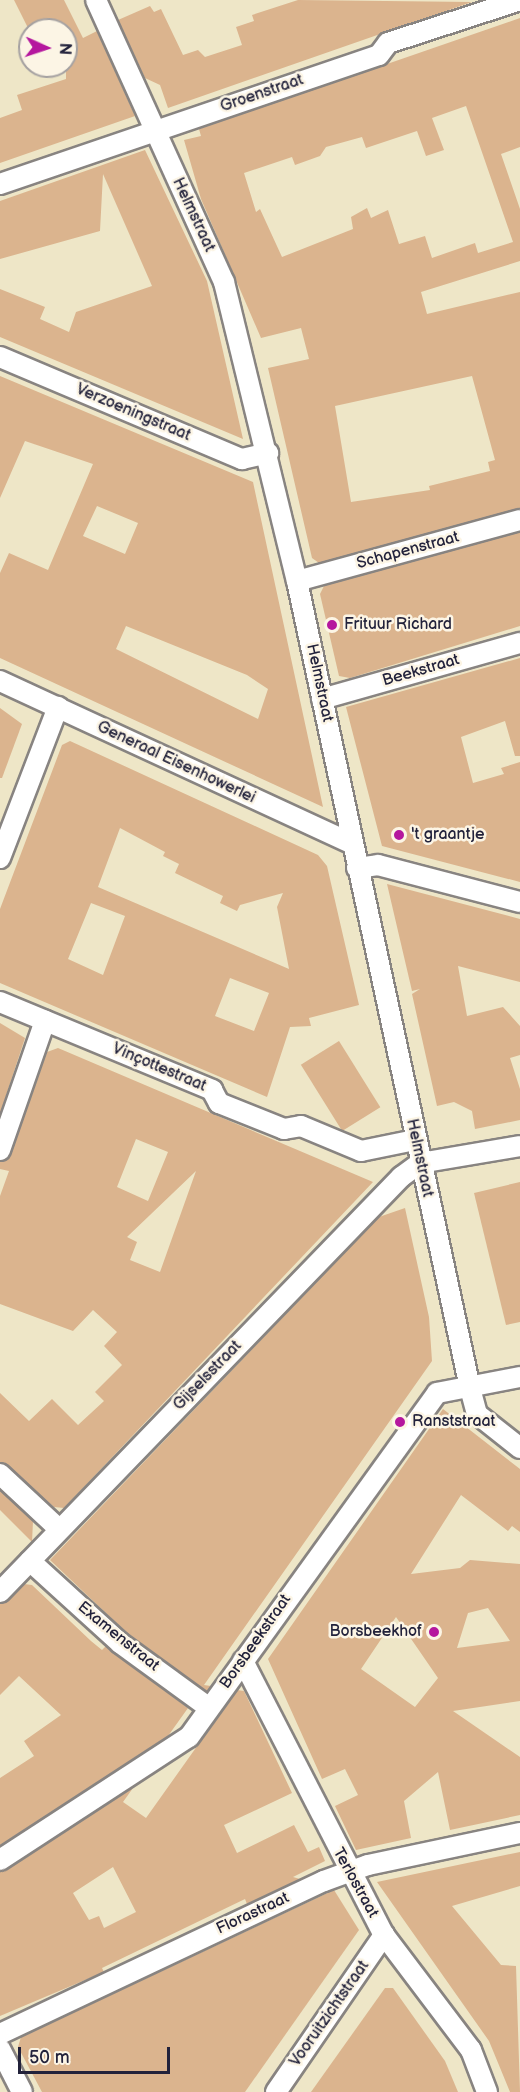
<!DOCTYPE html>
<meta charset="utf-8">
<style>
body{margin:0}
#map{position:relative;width:520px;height:2092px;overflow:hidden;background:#eee6c7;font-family:"Balsamiq Sans",sans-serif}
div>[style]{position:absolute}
.building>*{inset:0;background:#dbb48e;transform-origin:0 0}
.roads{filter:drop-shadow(2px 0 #888481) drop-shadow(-2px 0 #888481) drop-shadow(0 2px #888481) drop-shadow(0 -2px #888481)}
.minor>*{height:20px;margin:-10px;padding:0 10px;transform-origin:10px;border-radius:10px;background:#fff}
.dots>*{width:16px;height:16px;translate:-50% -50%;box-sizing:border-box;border:3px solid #fcf5e5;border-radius:50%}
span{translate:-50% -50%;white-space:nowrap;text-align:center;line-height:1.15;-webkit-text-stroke:5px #fcf5e5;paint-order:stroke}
.street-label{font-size:16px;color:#22223b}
.poi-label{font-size:16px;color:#22223b}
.left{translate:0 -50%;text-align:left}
.right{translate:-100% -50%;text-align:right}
.north{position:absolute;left:18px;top:18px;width:60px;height:60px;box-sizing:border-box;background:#fcf5e5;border:2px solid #a5a1a1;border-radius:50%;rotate:93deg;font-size:16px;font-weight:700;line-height:24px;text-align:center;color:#22223b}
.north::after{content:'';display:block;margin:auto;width:21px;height:27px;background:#b5179e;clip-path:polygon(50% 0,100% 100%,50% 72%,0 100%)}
.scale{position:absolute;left:18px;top:2047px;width:152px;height:27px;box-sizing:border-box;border:3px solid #22223b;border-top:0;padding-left:8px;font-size:18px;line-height:21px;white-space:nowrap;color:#22223b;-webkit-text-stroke:4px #fcf5e5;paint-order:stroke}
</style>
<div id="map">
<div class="building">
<i style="clip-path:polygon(14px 0,64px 0,83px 38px,97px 31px,135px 116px,0 163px,0 118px,22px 110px,17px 95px,66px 79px,66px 30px,29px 30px)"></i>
<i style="clip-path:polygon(298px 0,472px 2px,168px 108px,160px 85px,145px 78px,118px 20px,150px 6px,154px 12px,161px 9px,183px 55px,198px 50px,205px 57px,242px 45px,236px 27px,254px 21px,252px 15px)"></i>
<i style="clip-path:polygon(evenodd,520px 18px,520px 147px,501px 154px,520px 209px,520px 261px,421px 292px,427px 314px,520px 292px,520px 508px,319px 563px,312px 558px,268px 368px,309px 359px,301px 328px,261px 338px,201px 199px,184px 140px,201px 136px,199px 129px,520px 18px,466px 106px,513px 242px,478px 253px,475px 243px,432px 258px,425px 236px,399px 244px,388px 210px,371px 218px,367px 208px,351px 217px,353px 229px,282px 257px,260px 209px,256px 212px,244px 173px,292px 157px,295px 165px,320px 156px,326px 147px,362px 137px,366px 148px,417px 131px,426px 156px,444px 150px,432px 118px,466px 106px,520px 18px,472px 376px,495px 460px,488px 462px,490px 471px,429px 486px,430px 490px,351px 502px,335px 406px,472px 376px)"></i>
<i style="clip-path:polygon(145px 150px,207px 281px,243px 439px,0 337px,0 289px,45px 307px,40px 319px,69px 332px,76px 312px,152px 286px,103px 174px,100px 231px,0 259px,0 201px)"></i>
<i style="clip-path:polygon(evenodd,0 376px,253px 482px,323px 807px,0 658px,0 573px,9px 553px,48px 570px,93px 464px,25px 441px,0 498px,0 376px,97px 506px,138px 523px,125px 554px,83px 536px,97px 506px,0 376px,126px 626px,247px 675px,268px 689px,258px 719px,116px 649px,126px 626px)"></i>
<i style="clip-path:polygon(520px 532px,520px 626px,350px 678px,339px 676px,320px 594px,324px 586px)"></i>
<i style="clip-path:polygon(520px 658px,520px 756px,515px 756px,505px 721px,461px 737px,473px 783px,504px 774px,501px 768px,520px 762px,520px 882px,382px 846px,346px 707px)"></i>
<i style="clip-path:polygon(0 708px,22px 724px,2px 778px,0 778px)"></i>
<i style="clip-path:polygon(evenodd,70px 741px,318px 855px,327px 866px,359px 1005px,309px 1018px,311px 1026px,290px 1027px,267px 1097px,0 983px,0 909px,62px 745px,70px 741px,120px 828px,165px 852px,163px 856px,179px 864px,175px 873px,223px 896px,220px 903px,237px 911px,240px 905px,283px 893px,277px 907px,289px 969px,98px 887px,120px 828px,70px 741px,91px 903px,125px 916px,103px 975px,68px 959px,91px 903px,70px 741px,230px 978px,269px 993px,254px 1031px,215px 1016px,230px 978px)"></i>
<i style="clip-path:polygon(387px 884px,520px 919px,520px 982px,458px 966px,467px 1016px,503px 1007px,520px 1026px,520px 1055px,510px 1058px,520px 1089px,520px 1120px,475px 1129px,472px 1111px,454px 1102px,437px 1106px,412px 994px,420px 989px,412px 991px)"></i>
<i style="clip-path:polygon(0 1023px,25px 1038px,0 1114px)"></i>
<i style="left:339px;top:1041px;width:78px;height:45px;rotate:58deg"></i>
<i style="clip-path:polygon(evenodd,58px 1048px,373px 1182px,64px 1508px,54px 1507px,0 1462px,0 1393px,29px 1421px,52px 1399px,78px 1425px,104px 1401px,95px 1392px,122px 1365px,104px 1346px,117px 1332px,93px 1310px,73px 1331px,0 1304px,0 1196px,9px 1171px,0 1169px,0 1162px,11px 1154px,47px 1052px,58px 1048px,136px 1139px,168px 1152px,148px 1201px,117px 1187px,136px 1139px,58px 1048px,196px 1171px,160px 1272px,130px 1260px,137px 1242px,127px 1237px,196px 1171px)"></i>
<i style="clip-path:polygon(520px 1182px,520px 1322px,506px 1325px,474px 1193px)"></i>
<i style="clip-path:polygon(405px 1208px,429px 1317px,432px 1361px,204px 1685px,211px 1686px,207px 1692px,128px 1634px,50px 1560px,379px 1217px)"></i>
<i style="clip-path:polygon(evenodd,443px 1409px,520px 1469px,520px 1532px,512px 1526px,508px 1531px,461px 1495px,411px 1574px,460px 1568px,470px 1560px,520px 1564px,520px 1701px,453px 1711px,520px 1757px,520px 1815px,450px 1830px,438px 1772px,404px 1801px,411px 1838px,356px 1850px,335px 1806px,358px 1795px,345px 1769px,322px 1779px,268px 1659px,443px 1409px,488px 1608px,510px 1641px,457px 1648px,468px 1613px,488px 1608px,443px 1409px,396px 1617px,438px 1678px,415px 1707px,361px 1669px,396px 1617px)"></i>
<i style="clip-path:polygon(0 1490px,33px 1521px,32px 1542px,0 1510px)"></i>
<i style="clip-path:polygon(24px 1584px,32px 1585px,91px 1641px,102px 1650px,106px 1646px,188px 1708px,168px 1736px,0 1846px,0 1778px,34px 1756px,24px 1741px,61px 1715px,19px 1676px,0 1695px,0 1604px)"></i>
<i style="clip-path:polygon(evenodd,237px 1690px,244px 1691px,292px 1793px,224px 1825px,237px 1853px,294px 1825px,308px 1852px,319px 1847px,325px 1861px,293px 1877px,300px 1879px,247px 1904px,245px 1899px,102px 1968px,104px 1972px,0 2016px,0 1872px,133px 1788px,123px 1802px,146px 1818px,237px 1690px,113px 1867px,136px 1912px,104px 1928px,99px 1916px,89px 1920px,73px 1893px,113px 1867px)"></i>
<i style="clip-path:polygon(520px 1852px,520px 1886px,452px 1906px,501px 1965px,516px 1966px,520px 2092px,510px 2092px,489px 2041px,377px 1882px)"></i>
<i style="clip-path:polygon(334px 1890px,359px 1930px,245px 2092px,42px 2092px,18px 2047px,21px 2037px)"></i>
<i style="clip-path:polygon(385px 1988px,393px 1988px,445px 2061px,458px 2092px,311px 2092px)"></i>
</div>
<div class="roads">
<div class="minor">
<i style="left:96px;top:0;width:310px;rotate:65.6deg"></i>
<i style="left:224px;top:282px;width:308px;rotate:76.3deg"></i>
<i style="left:297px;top:581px;width:825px;rotate:77.9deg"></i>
<i style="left:470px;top:1388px;width:27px;rotate:75deg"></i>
<i style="left:477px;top:1414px;width:55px;rotate:38.3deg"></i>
<i style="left:0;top:184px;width:400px;rotate:-18.8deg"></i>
<i style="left:379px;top:55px;width:15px;rotate:-53deg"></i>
<i style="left:388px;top:43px;width:139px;rotate:-18deg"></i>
<i style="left:0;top:357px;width:263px;rotate:22.9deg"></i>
<i style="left:242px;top:459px;width:27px;rotate:-13deg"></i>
<i style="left:297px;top:581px;width:231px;rotate:-15.3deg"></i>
<i style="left:0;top:681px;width:388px;rotate:24.8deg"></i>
<i style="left:322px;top:699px;width:206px;rotate:-15.8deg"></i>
<i style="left:0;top:858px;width:162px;rotate:-69deg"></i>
<i style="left:357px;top:868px;width:21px;rotate:-8deg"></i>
<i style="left:378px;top:865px;width:147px;rotate:14.6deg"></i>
<i style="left:0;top:1002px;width:230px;rotate:22.5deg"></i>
<i style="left:212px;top:1090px;width:15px;rotate:62deg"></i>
<i style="left:219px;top:1103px;width:70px;rotate:21.8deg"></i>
<i style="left:284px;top:1129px;width:17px;rotate:-10deg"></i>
<i style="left:301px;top:1126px;width:65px;rotate:22.6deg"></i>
<i style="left:361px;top:1151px;width:55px;rotate:-11.5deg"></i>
<i style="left:0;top:1150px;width:137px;rotate:-70.8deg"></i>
<i style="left:0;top:1474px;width:81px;rotate:43deg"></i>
<i style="left:30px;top:1561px;width:122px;rotate:42.3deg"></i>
<i style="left:120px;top:1643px;width:110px;rotate:36.1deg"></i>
<i style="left:0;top:1592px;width:577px;rotate:-45.98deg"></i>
<i style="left:401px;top:1177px;width:24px;rotate:-36deg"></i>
<i style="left:420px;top:1163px;width:101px;rotate:-9.6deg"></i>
<i style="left:243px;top:1661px;width:308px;rotate:62.8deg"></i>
<i style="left:384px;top:1935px;width:144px;rotate:52.9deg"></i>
<i style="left:471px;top:2050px;width:45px;rotate:69.1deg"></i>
<i style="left:0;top:1860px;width:225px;rotate:-33.1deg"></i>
<i style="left:189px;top:1737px;width:424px;rotate:-54.2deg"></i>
<i style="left:437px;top:1393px;width:85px;rotate:-10.9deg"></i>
<i style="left:0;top:2034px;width:358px;rotate:-25.3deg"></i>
<i style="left:324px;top:1881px;width:47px;rotate:-20deg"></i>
<i style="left:368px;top:1865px;width:155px;rotate:-11.9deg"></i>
<i style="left:0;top:2049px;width:48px;rotate:62.9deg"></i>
<i style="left:276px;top:2092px;width:191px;rotate:-55.5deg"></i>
</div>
</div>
<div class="dots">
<i style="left:332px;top:625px;background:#b5179e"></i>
<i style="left:399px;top:835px;background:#b5179e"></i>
<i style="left:400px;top:1422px;background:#b5179e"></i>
<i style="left:434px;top:1632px;background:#b5179e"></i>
</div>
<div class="street-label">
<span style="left:262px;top:94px;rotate:-19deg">Groenstraat</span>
<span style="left:193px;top:215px;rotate:65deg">Helmstraat</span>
<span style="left:133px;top:413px;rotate:23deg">Verzoeningstraat</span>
<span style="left:408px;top:551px;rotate:-15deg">Schapenstraat</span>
<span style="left:421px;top:671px;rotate:-16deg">Beekstraat</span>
<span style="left:319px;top:683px;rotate:78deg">Helmstraat</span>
<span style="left:176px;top:763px;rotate:25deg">Generaal Eisenhowerlei</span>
<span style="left:159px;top:1068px;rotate:23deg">Vinçottestraat</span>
<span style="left:419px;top:1158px;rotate:78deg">Helmstraat</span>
<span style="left:208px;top:1376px;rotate:-46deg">Gijselsstraat</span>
<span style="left:118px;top:1637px;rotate:39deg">Examenstraat</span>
<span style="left:256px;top:1642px;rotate:-55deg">Borsbeekstraat</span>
<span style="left:355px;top:1883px;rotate:61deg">Terlostraat</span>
<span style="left:253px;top:1914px;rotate:-25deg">Florastraat</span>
<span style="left:330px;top:2014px;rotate:-55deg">Vooruitzichtstraat</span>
</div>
<div class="poi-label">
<span class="left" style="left:344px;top:625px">Frituur Richard</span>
<span class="left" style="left:411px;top:835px">'t graantje</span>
<span class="left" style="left:412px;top:1422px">Ranststraat</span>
<span class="right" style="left:422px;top:1632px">Borsbeekhof</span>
</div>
<div class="north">N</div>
<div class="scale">50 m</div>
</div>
